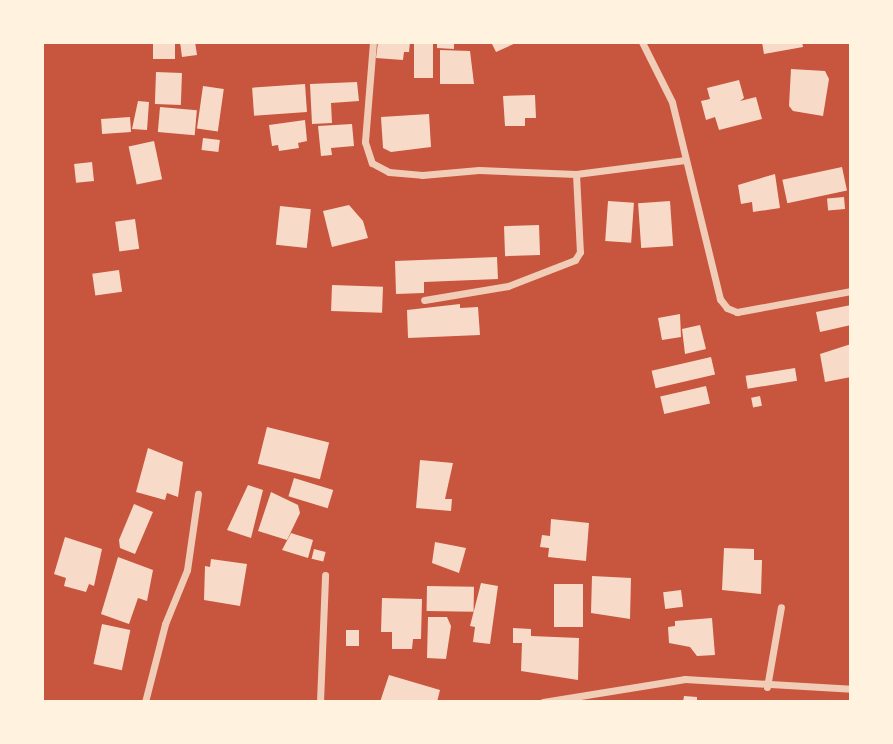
<!DOCTYPE html>
<style>
body{margin:0}
#map{position:relative;width:893px;height:744px;overflow:hidden;background:#c8553d;font-family:Inter,sans-serif}
div>[style]{position:absolute}
.building>*{inset:0;background:#f7dbc8;transform-origin:0 0}
.minor>*{height:7px;margin:-3.5px;padding:0 3.5px;transform-origin:3.5px;border-radius:3.5px;background:#f1ccb7}
span{translate:-50% -50%;white-space:nowrap;text-align:center;line-height:1.15;-webkit-text-stroke:6px #fff3e0;paint-order:stroke}
.frame{position:absolute;inset:0;border:44px solid #fff3e0;pointer-events:none}
</style>
<div id="map">
<div class="building">
<i style="left:153px;top:42px;width:22px;height:17px"></i>
<i style="clip-path:polygon(180px 42px,195px 42px,197px 55px,182px 57px)"></i>
<i style="clip-path:polygon(378px 42px,410px 42px,409px 52px,404px 52px,403px 60px,376px 58px)"></i>
<i style="left:414px;top:42px;width:19px;height:36px"></i>
<i style="clip-path:polygon(437px 42px,454px 42px,454px 49px,437px 48px)"></i>
<i style="clip-path:polygon(491px 42px,518px 42px,496px 52px)"></i>
<i style="clip-path:polygon(762px 42px,802px 42px,803px 47px,764px 54px)"></i>
<i style="clip-path:polygon(440px 50px,470px 51px,474px 84px,440px 84px)"></i>
<i style="clip-path:polygon(791px 69px,825px 71px,829px 79px,823px 116px,793px 111px,789px 106px)"></i>
<i style="left:156px;top:72px;width:26px;height:32px;rotate:2deg"></i>
<i style="clip-path:polygon(739px 80px,744px 98px,740px 101px,756px 97px,762px 119px,719px 130px,715px 117px,706px 120px,701px 101px,710px 99px,707px 88px)"></i>
<i style="clip-path:polygon(357px 82px,359px 101px,331px 103px,332px 123px,312px 124px,310px 84px)"></i>
<i style="left:305px;top:84px;width:28px;height:53px;rotate:86deg"></i>
<i style="left:203px;top:86px;width:21px;height:43px;rotate:8deg"></i>
<i style="clip-path:polygon(535px 95px,536px 118px,525px 118px,525px 126px,505px 126px,503px 96px)"></i>
<i style="clip-path:polygon(138px 101px,149px 102px,147px 130px,132px 129px)"></i>
<i style="left:160px;top:107px;width:37px;height:25px;rotate:5deg"></i>
<i style="clip-path:polygon(429px 114px,431px 147px,391px 152px,383px 148px,381px 117px)"></i>
<i style="left:130px;top:117px;width:15px;height:29px;rotate:86deg"></i>
<i style="clip-path:polygon(305px 120px,307px 141px,298px 143px,299px 148px,279px 151px,278px 145px,272px 146px,269px 125px)"></i>
<i style="clip-path:polygon(352px 124px,354px 146px,331px 148px,332px 155px,321px 156px,318px 126px)"></i>
<i style="left:203px;top:138px;width:17px;height:12px;rotate:7deg"></i>
<i style="left:154px;top:141px;width:39px;height:26px;rotate:78deg"></i>
<i style="left:92px;top:162px;width:19px;height:18px;rotate:84deg"></i>
<i style="left:842px;top:167px;width:24px;height:61px;rotate:78deg"></i>
<i style="clip-path:polygon(775px 174px,780px 208px,753px 212px,752px 202px,741px 204px,738px 185px)"></i>
<i style="left:844px;top:197px;width:12px;height:17px;rotate:85deg"></i>
<i style="left:608px;top:201px;width:26px;height:40px;rotate:4deg"></i>
<i style="left:670px;top:201px;width:45px;height:32px;rotate:86deg"></i>
<i style="clip-path:polygon(349px 205px,363px 221px,368px 238px,332px 247px,323px 211px)"></i>
<i style="left:280px;top:206px;width:31px;height:39px;rotate:6deg"></i>
<i style="left:135px;top:219px;width:30px;height:20px;rotate:82deg"></i>
<i style="left:539px;top:225px;width:30px;height:35px;rotate:88deg"></i>
<i style="clip-path:polygon(497px 257px,498px 279px,424px 282px,424px 293px,396px 294px,395px 261px)"></i>
<i style="left:119px;top:270px;width:22px;height:27px;rotate:82deg"></i>
<i style="left:332px;top:285px;width:51px;height:26px;rotate:2deg"></i>
<i style="clip-path:polygon(460px 304px,460px 308px,478px 307px,480px 335px,408px 338px,407px 310px)"></i>
<i style="clip-path:polygon(851px 305px,851px 325px,820px 332px,816px 312px)"></i>
<i style="clip-path:polygon(680px 314px,681px 337px,662px 340px,658px 318px)"></i>
<i style="clip-path:polygon(700px 325px,706px 349px,685px 354px,682px 329px)"></i>
<i style="clip-path:polygon(851px 344px,851px 377px,825px 382px,820px 354px)"></i>
<i style="left:711px;top:357px;width:18px;height:61px;rotate:77deg"></i>
<i style="left:795px;top:368px;width:13px;height:50px;rotate:81deg"></i>
<i style="left:706px;top:386px;width:18px;height:47px;rotate:77deg"></i>
<i style="left:760px;top:396px;width:10px;height:9px;rotate:79deg"></i>
<i style="left:267px;top:427px;width:64px;height:38px;rotate:14deg"></i>
<i style="clip-path:polygon(148px 448px,183px 462px,178px 497px,167px 493px,165px 500px,136px 492px)"></i>
<i style="clip-path:polygon(420px 460px,453px 463px,445px 499px,452px 499px,451px 511px,416px 508px)"></i>
<i style="left:294px;top:478px;width:41px;height:19px;rotate:17deg"></i>
<i style="clip-path:polygon(248px 485px,263px 490px,251px 538px,227px 530px)"></i>
<i style="clip-path:polygon(271px 492px,298px 505px,300px 513px,287px 540px,258px 531px)"></i>
<i style="clip-path:polygon(134px 504px,153px 512px,135px 554px,120px 548px,119px 540px)"></i>
<i style="clip-path:polygon(551px 519px,589px 523px,586px 561px,548px 557px,549px 548px,540px 547px,542px 535px,550px 536px)"></i>
<i style="clip-path:polygon(291px 533px,313px 540px,308px 558px,282px 550px)"></i>
<i style="clip-path:polygon(65px 537px,102px 549px,94px 586px,89px 584px,86px 592px,64px 586px,66px 578px,54px 574px)"></i>
<i style="clip-path:polygon(435px 542px,466px 548px,459px 573px,432px 563px)"></i>
<i style="clip-path:polygon(724px 548px,754px 549px,754px 560px,762px 560px,761px 594px,722px 590px)"></i>
<i style="left:314px;top:549px;width:12px;height:10px;rotate:14deg"></i>
<i style="clip-path:polygon(118px 557px,153px 570px,147px 601px,138px 598px,129px 624px,101px 614px)"></i>
<i style="clip-path:polygon(211px 559px,247px 564px,240px 606px,204px 600px,205px 566px,210px 567px)"></i>
<i style="clip-path:polygon(592px 576px,631px 578px,630px 619px,591px 613px)"></i>
<i style="clip-path:polygon(481px 583px,498px 586px,490px 644px,473px 642px,475px 627px,470px 626px)"></i>
<i style="left:554px;top:584px;width:29px;height:43px"></i>
<i style="left:427px;top:586px;width:47px;height:25px;rotate:1deg"></i>
<i style="left:681px;top:590px;width:17px;height:18px;rotate:83deg"></i>
<i style="clip-path:polygon(382px 598px,422px 599px,421px 639px,413px 639px,412px 649px,392px 649px,392px 632px,381px 632px)"></i>
<i style="clip-path:polygon(428px 617px,447px 617px,451px 626px,446px 659px,427px 658px)"></i>
<i style="clip-path:polygon(712px 618px,715px 655px,697px 656px,690px 647px,669px 643px,668px 627px,675px 626px,675px 621px)"></i>
<i style="left:102px;top:624px;width:29px;height:41px;rotate:12deg"></i>
<i style="clip-path:polygon(513px 628px,531px 629px,531px 636px,579px 638px,578px 680px,521px 671px,522px 643px,513px 643px)"></i>
<i style="left:346px;top:630px;width:13px;height:16px"></i>
<i style="clip-path:polygon(389px 675px,440px 690px,437px 702px,380px 702px)"></i>
<i style="clip-path:polygon(684px 696px,697px 697px,697px 702px,683px 702px)"></i>
</div>
<div class="minor">
<i style="left:373px;top:42px;width:100px;rotate:94.6deg"></i>
<i style="left:365px;top:142px;width:22px;rotate:72deg"></i>
<i style="left:372px;top:163px;width:19px;rotate:28deg"></i>
<i style="left:389px;top:172px;width:33px;rotate:5deg"></i>
<i style="left:422px;top:175px;width:57px;rotate:-5deg"></i>
<i style="left:479px;top:170px;width:97px;rotate:2.4deg"></i>
<i style="left:576px;top:174px;width:78px;rotate:87.1deg"></i>
<i style="left:580px;top:252px;width:9px;rotate:122deg"></i>
<i style="left:575px;top:260px;width:72px;rotate:158.8deg"></i>
<i style="left:508px;top:286px;width:85px;rotate:170.5deg"></i>
<i style="left:642px;top:42px;width:67px;rotate:63.4deg"></i>
<i style="left:672px;top:102px;width:203px;rotate:76.3deg"></i>
<i style="left:720px;top:299px;width:11px;rotate:52deg"></i>
<i style="left:727px;top:308px;width:11px;rotate:22deg"></i>
<i style="left:737px;top:312px;width:116px;rotate:-10.4deg"></i>
<i style="left:576px;top:174px;width:110px;rotate:-7.3deg"></i>
<i style="left:767px;top:687px;width:81px;rotate:-80.1deg"></i>
<i style="left:145px;top:702px;width:81px;rotate:-75.6deg"></i>
<i style="left:165px;top:624px;width:58px;rotate:-67.8deg"></i>
<i style="left:187px;top:570px;width:77px;rotate:-81.8deg"></i>
<i style="left:320px;top:702px;width:127px;rotate:-87.7deg"></i>
<i style="left:543px;top:702px;width:144px;rotate:-9.2deg"></i>
<i style="left:685px;top:679px;width:166px;rotate:3.4deg"></i>
</div>
<div class="frame"></div>
</div>
